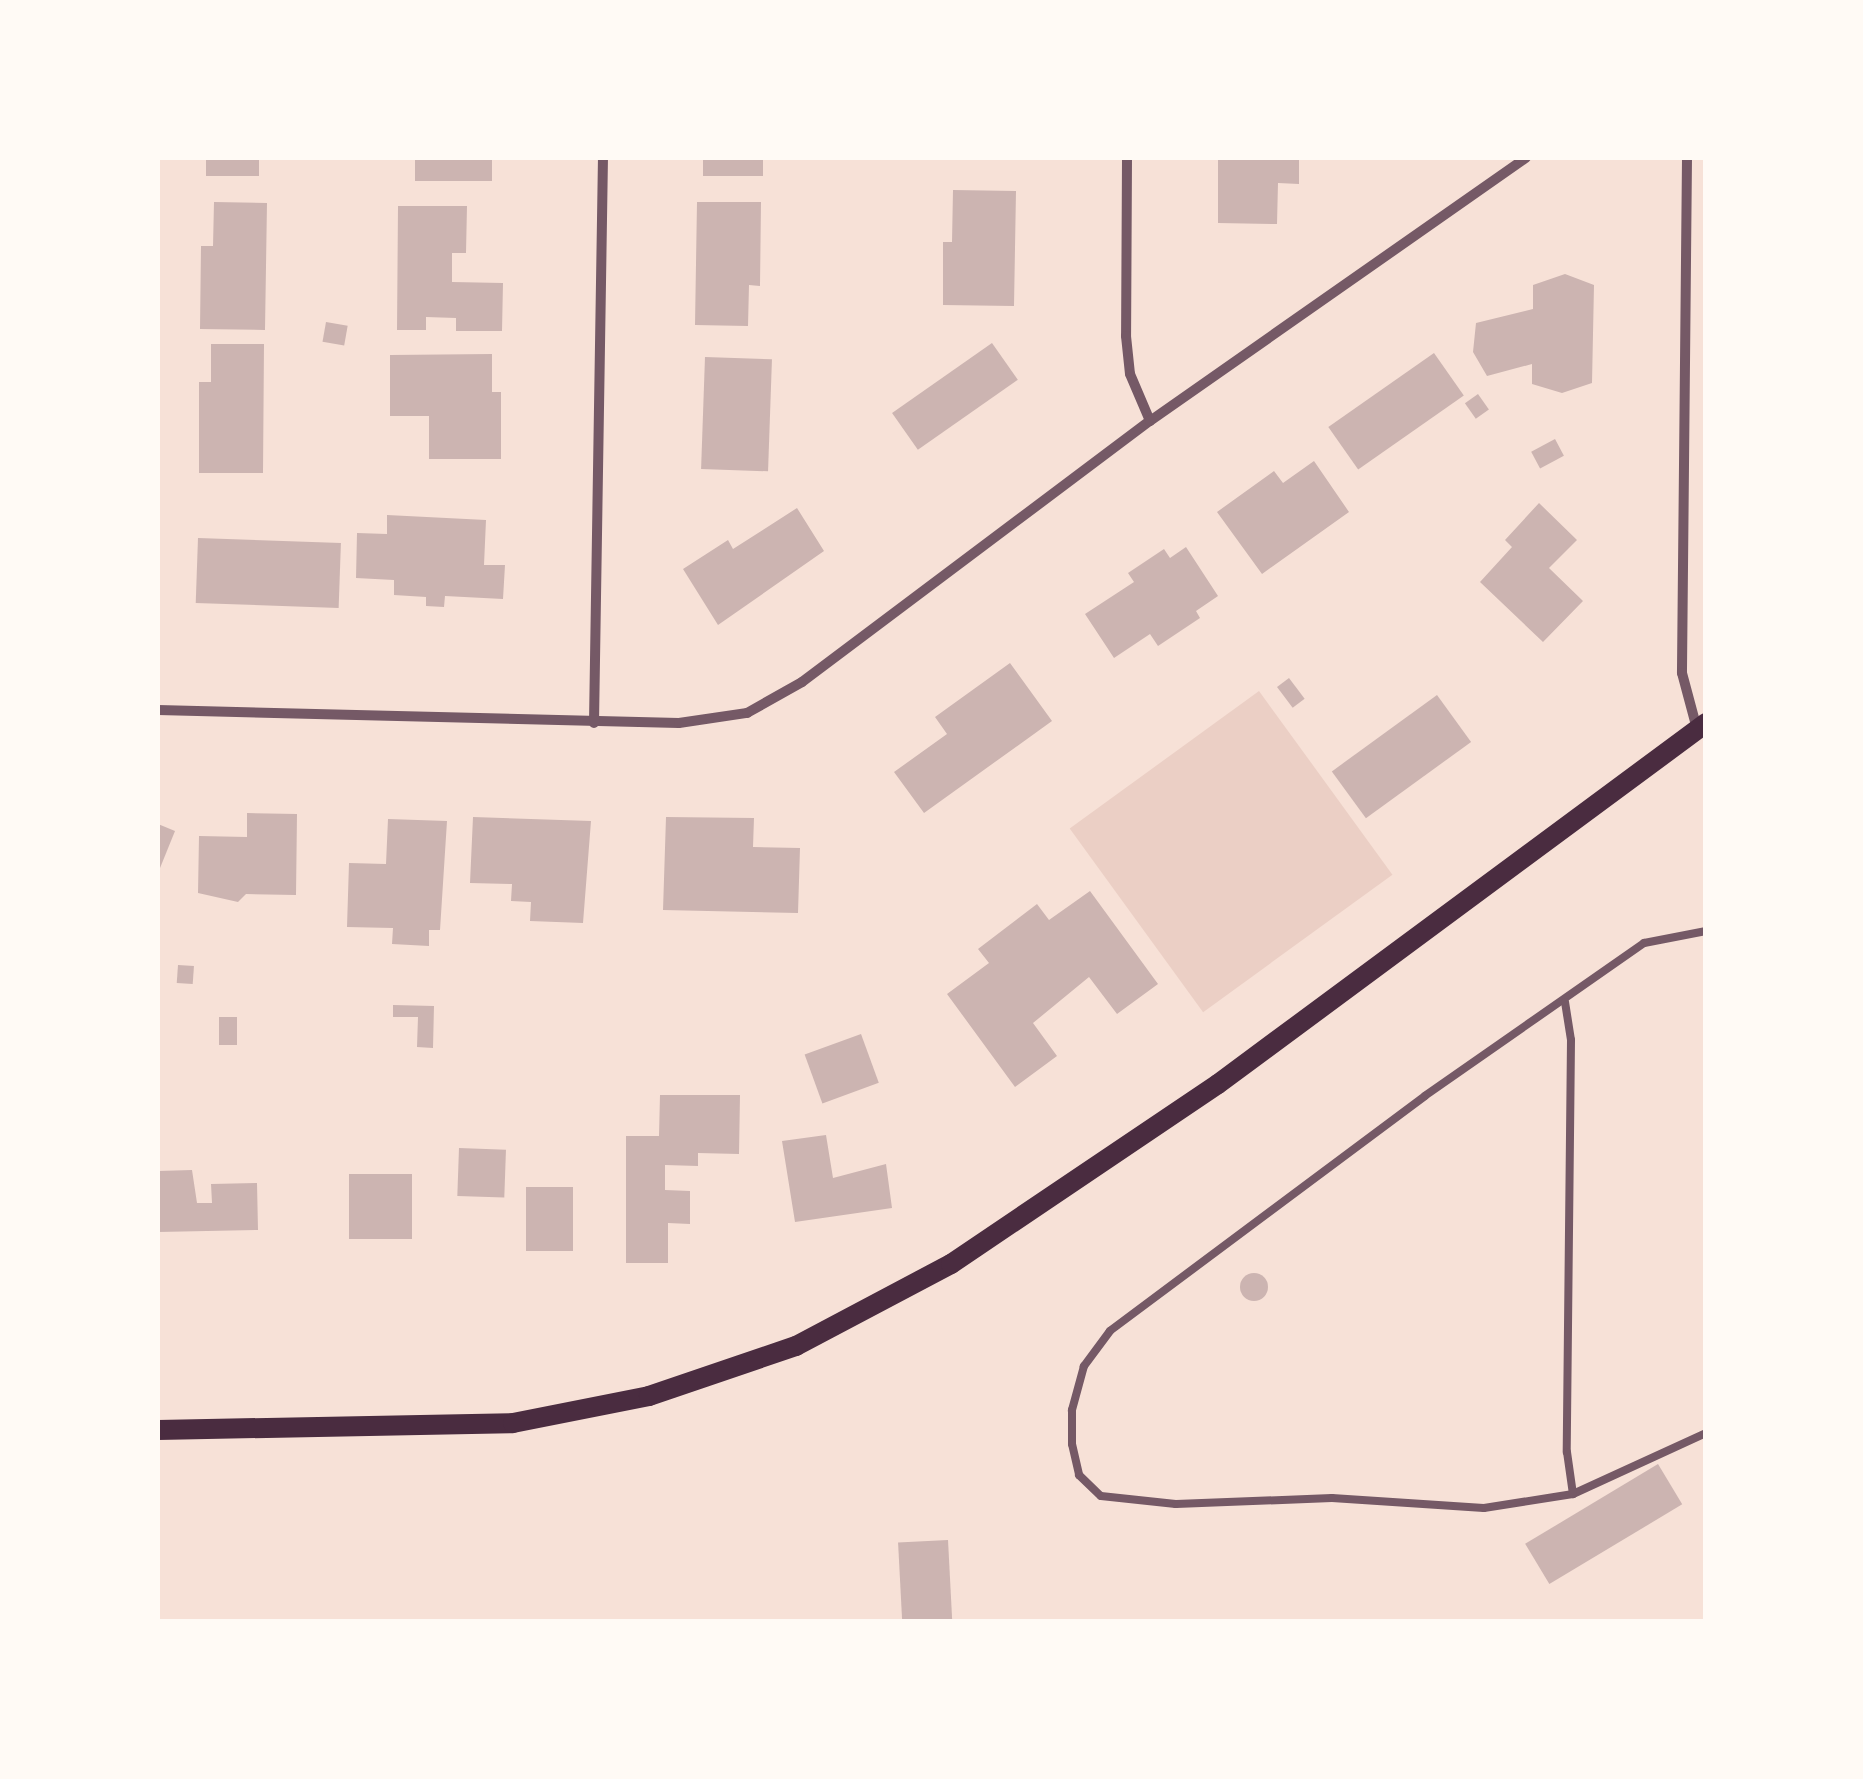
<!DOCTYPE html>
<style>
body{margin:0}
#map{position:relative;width:1863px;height:1779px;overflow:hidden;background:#f7e1d7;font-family:Overpass,sans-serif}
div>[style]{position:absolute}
.green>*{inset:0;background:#ebcfc5;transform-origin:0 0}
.building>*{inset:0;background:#ccb4b1;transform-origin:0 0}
.round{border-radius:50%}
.service>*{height:8px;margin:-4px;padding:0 4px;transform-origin:4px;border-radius:4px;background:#755966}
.minor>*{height:10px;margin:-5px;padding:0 5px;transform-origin:5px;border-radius:5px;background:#755966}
.secondary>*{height:20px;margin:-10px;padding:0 10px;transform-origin:10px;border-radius:10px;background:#4a2c40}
span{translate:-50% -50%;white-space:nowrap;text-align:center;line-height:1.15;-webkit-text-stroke:10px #fffaf5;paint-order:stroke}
.frame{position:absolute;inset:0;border:160px solid #fffaf5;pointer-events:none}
</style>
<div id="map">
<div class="green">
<i style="left:1259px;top:691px;width:227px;height:234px;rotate:54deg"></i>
</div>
<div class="building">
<i style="left:206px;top:158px;width:53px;height:18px"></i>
<i style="left:415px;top:158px;width:77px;height:23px"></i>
<i style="left:703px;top:158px;width:60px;height:18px"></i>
<i style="clip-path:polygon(1218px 158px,1299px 158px,1299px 184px,1278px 183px,1277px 224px,1218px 223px)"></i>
<i style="clip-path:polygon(953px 190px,1016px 191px,1014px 306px,943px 305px,943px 242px,952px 242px)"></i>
<i style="clip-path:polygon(214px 202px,267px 203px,265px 330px,200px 329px,201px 246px,213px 246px)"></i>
<i style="clip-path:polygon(697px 202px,761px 202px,760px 286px,749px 285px,748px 326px,695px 325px)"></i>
<i style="clip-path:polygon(398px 206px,467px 206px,466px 253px,452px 253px,452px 282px,503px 283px,502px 331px,456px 331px,456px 318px,426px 317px,426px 330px,397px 330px)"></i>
<i style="clip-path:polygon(1565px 274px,1594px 285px,1592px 383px,1562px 393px,1532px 384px,1532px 364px,1487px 376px,1473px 352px,1476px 323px,1533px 309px,1533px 285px)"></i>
<i style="left:326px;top:322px;width:22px;height:20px;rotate:10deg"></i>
<i style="left:992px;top:343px;width:45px;height:122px;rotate:55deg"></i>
<i style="clip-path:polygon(211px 344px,264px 344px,263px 473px,199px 473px,199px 382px,211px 382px)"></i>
<i style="left:1434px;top:353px;width:52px;height:129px;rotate:55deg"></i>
<i style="clip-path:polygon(492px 354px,492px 392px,501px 392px,501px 459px,429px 459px,429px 416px,390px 416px,390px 355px)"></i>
<i style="left:705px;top:357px;width:67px;height:112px;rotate:2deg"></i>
<i style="left:1478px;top:394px;width:19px;height:16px;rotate:55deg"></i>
<i style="left:1555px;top:439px;width:19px;height:27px;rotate:62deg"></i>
<i style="clip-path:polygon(1314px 461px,1349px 512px,1262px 574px,1217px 512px,1274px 471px,1283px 483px)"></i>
<i style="clip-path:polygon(1539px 503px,1577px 540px,1549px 568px,1583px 601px,1543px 642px,1480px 582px,1512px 547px,1505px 540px)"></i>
<i style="clip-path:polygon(797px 508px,824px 551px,718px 625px,683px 569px,728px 540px,733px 549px)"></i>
<i style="clip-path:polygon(387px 515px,486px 520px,484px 565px,505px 565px,503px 599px,445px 596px,444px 607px,426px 606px,426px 597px,394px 595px,394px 580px,356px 578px,357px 533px,387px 534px)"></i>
<i style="left:198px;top:538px;width:143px;height:65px;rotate:2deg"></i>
<i style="clip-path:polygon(1186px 547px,1218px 596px,1196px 611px,1200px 618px,1158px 646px,1150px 634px,1114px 658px,1085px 614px,1134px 582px,1128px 573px,1164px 549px,1170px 558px)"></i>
<i style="clip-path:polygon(1010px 663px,1052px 721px,924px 813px,894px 772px,947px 734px,935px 717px)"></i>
<i style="left:1289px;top:678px;width:26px;height:15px;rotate:53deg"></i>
<i style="left:1437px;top:695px;width:58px;height:130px;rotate:54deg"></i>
<i style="clip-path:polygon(247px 813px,297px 814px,296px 895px,246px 894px,238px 902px,198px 893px,199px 836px,247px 837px)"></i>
<i style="clip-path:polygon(473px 817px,591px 821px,583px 923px,530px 921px,531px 902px,511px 901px,512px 884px,470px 883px)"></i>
<i style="clip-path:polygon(666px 817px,754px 818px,753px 847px,800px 848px,798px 913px,663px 910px)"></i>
<i style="clip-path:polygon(388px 819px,447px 821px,440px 930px,429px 930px,429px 946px,392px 944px,393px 928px,347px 927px,349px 863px,386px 864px)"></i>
<i style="clip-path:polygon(158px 824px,175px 831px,158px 873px)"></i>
<i style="clip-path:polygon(1090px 891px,1158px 984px,1117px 1014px,1089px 977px,1033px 1023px,1057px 1056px,1015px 1087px,947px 994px,989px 963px,978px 949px,1037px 904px,1049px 920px)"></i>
<i style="left:178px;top:965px;width:16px;height:18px;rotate:4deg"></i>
<i style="clip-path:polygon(393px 1005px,434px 1006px,433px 1048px,417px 1047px,418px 1017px,393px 1017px)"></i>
<i style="left:219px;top:1017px;width:18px;height:28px"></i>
<i style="left:861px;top:1034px;width:52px;height:60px;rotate:70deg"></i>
<i style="clip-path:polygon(660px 1095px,740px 1095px,739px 1154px,698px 1153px,698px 1166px,665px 1165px,665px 1190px,690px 1191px,690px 1224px,668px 1223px,668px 1263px,626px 1263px,626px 1136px,659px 1136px)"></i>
<i style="clip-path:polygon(826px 1135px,833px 1178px,886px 1164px,892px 1208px,795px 1222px,782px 1141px)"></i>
<i style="left:459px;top:1148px;width:47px;height:48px;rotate:2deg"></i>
<i style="clip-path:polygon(192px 1170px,197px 1203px,212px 1203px,211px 1184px,257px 1183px,258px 1230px,158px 1232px,158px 1171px)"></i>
<i style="left:412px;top:1174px;width:65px;height:63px;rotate:90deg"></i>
<i style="left:526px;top:1187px;width:47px;height:64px"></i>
<i class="round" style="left:1240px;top:1273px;width:28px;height:28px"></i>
<i style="left:1658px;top:1464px;width:47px;height:155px;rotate:59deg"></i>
<i style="left:948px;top:1540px;width:82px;height:50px;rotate:87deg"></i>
</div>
<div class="service">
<i style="left:1706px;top:931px;width:63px;rotate:169deg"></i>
<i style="left:1644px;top:943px;width:267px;rotate:145.1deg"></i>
<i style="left:1425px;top:1096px;width:393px;rotate:143.3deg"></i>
<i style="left:1110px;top:1331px;width:44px;rotate:126.6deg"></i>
<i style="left:1084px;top:1366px;width:46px;rotate:105.3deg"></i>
<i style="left:1072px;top:1410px;width:34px;rotate:90deg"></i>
<i style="left:1072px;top:1444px;width:32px;rotate:77deg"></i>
<i style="left:1079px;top:1475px;width:30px;rotate:44deg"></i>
<i style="left:1101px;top:1496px;width:75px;rotate:6.1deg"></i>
<i style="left:1176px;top:1504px;width:156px;rotate:-2.2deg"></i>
<i style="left:1332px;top:1498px;width:152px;rotate:3.8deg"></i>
<i style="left:1484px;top:1508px;width:90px;rotate:-8.9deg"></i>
<i style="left:1573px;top:1494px;width:146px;rotate:-24.6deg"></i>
<i style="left:1565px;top:1002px;width:38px;rotate:81deg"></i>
<i style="left:1571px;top:1040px;width:412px;rotate:90.6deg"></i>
<i style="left:1567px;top:1452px;width:42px;rotate:81.9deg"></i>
</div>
<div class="minor">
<i style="left:1127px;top:158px;width:178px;rotate:90.3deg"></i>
<i style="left:1126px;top:336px;width:38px;rotate:84deg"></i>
<i style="left:1130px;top:374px;width:51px;rotate:66.9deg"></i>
<i style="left:1687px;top:158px;width:515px;rotate:90.56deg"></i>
<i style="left:1682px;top:673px;width:58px;rotate:75deg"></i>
<i style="left:158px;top:710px;width:521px;rotate:1.43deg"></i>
<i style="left:679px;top:723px;width:69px;rotate:-8.4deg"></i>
<i style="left:747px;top:713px;width:63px;rotate:-29.4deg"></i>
<i style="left:802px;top:682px;width:435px;rotate:-36.9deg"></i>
<i style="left:1150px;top:421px;width:459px;rotate:-35deg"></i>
<i style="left:594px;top:723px;width:565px;rotate:-89.09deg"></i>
</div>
<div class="secondary">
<i style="left:158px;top:1430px;width:355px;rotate:-1.1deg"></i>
<i style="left:513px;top:1423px;width:139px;rotate:-11.2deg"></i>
<i style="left:649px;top:1396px;width:155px;rotate:-18.8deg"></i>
<i style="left:796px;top:1346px;width:175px;rotate:-27.9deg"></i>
<i style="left:951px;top:1264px;width:322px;rotate:-34deg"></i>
<i style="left:1218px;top:1084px;width:607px;rotate:-36.49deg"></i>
</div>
<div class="frame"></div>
</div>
